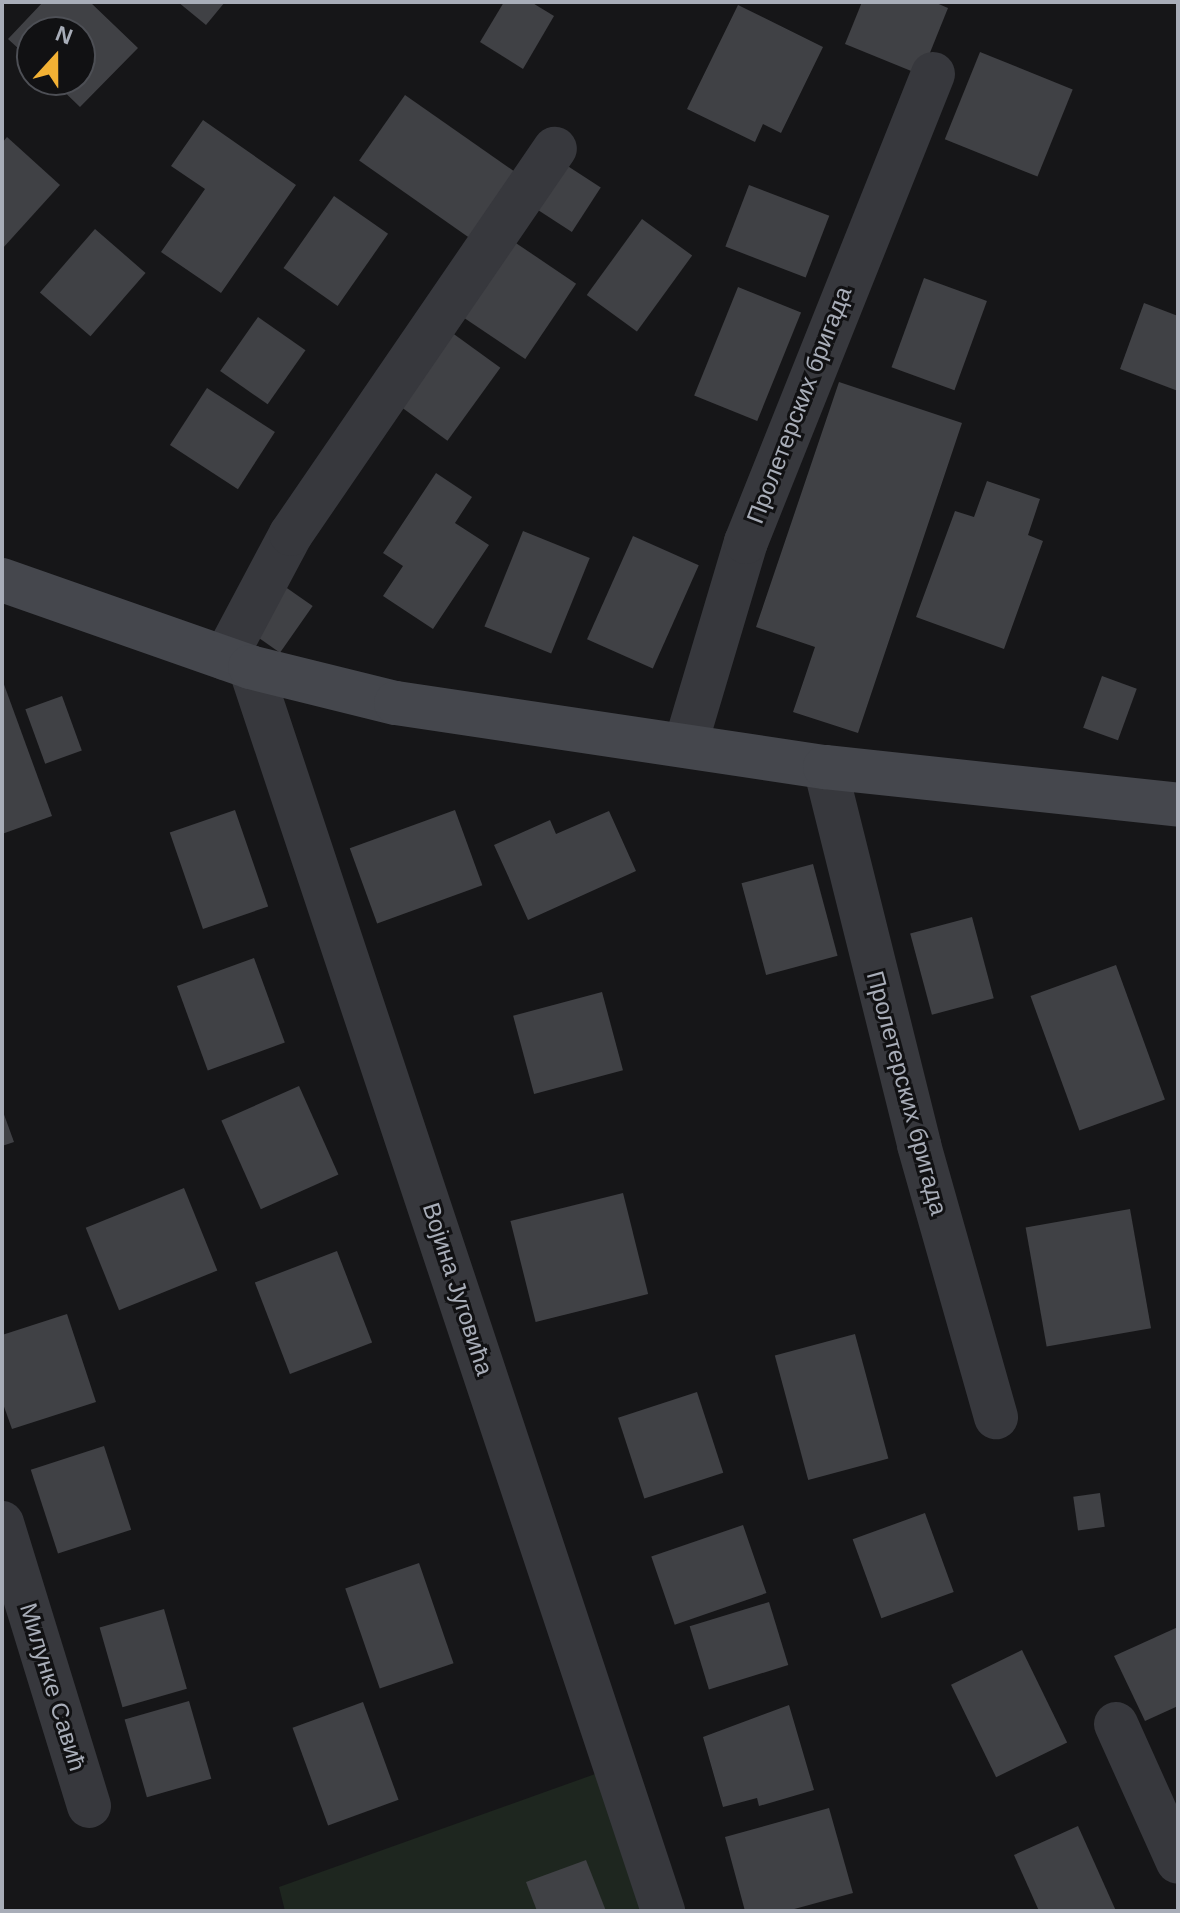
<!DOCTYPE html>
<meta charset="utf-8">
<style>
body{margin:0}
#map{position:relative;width:1180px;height:1913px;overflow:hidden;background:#161618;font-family:Arial,sans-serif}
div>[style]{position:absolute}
.green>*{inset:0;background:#1e261f}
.building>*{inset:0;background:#404145;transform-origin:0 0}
.street>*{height:44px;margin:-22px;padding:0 22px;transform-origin:22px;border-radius:22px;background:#37383d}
.secondary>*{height:44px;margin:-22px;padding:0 22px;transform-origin:22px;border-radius:22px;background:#45474d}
span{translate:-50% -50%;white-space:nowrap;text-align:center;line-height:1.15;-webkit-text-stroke:6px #111113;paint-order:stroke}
.street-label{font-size:24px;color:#a8adb8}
.frame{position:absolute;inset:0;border:4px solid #a8adb8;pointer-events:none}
.north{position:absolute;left:16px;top:16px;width:80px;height:80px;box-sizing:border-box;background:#111113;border:2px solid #4d4f55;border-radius:50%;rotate:21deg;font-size:22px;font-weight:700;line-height:32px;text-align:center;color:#a8adb8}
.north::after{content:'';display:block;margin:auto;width:28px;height:36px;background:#f2b134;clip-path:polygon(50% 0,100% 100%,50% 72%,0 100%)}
</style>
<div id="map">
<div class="green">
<i style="clip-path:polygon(612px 1768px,661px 1911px,285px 1911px,279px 1887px)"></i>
</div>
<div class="building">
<i style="clip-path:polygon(43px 2px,90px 2px,138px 48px,80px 107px,52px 80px,80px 80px,80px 32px,32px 32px,32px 61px,8px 39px)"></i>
<i style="clip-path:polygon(178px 2px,225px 2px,206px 25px)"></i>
<i style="clip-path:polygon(504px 2px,531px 2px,554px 16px,523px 69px,480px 42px)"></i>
<i style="clip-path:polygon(862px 2px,934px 2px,948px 8px,921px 75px,845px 44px)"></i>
<i style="clip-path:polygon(738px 5px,823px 47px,781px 133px,763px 124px,755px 142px,687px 109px)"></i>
<i style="left:980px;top:52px;width:100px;height:94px;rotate:22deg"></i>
<i style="left:405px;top:95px;width:134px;height:80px;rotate:35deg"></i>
<i style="clip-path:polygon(203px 120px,296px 185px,221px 293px,161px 252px,205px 189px,171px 166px)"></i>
<i style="clip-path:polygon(7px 137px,60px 185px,2px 249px,2px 143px)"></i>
<i style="left:563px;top:163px;width:45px;height:53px;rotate:33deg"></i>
<i style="left:749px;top:185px;width:86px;height:66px;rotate:21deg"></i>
<i style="left:334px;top:196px;width:66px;height:88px;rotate:35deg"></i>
<i style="left:642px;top:219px;width:62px;height:94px;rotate:36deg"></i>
<i style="left:95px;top:229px;width:67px;height:84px;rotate:41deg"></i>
<i style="left:504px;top:235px;width:87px;height:91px;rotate:34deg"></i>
<i style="left:924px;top:278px;width:67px;height:95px;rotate:20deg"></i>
<i style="left:738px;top:287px;width:68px;height:117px;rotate:22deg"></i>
<i style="clip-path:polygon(1144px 303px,1178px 316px,1178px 391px,1120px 369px)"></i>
<i style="left:258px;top:317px;width:58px;height:66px;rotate:35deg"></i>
<i style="left:451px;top:332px;width:61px;height:90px;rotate:36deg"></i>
<i style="clip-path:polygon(839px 382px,962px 423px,858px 733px,793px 712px,815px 647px,756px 627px)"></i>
<i style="left:207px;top:388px;width:81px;height:68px;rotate:33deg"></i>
<i style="clip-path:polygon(436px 473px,472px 497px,455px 523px,489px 545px,433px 629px,383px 596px,403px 566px,383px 553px)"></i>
<i style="clip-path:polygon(987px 481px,1040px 499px,1028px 535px,1043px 541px,1004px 649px,916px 617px,955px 511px,974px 517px)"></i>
<i style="left:523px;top:531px;width:72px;height:103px;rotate:22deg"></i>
<i style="left:633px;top:536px;width:72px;height:113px;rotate:24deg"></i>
<i style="left:284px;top:586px;width:35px;height:57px;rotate:35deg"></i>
<i style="left:1102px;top:676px;width:37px;height:55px;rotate:20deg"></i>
<i style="clip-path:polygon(2px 679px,52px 816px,2px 834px)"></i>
<i style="left:62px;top:696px;width:58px;height:39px;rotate:70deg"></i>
<i style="left:235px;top:810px;width:102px;height:69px;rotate:71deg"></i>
<i style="left:455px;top:810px;width:80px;height:112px;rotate:70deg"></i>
<i style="clip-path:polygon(609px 811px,636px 871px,528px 920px,494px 845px,550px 820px,556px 834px)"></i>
<i style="left:813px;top:864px;width:95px;height:74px;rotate:75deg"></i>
<i style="left:972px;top:917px;width:84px;height:64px;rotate:75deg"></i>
<i style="left:254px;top:958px;width:90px;height:82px;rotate:70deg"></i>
<i style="left:1116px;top:965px;width:143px;height:91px;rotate:70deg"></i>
<i style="left:602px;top:992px;width:81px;height:92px;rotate:75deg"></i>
<i style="left:299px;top:1086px;width:97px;height:85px;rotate:66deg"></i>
<i style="clip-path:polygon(2px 1109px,14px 1142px,2px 1146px)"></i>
<i style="left:184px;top:1188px;width:89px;height:106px;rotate:68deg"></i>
<i style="left:623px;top:1193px;width:104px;height:116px;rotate:76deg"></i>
<i style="left:1130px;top:1209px;width:121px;height:106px;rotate:80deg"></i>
<i style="left:337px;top:1251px;width:98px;height:88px;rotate:69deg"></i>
<i style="clip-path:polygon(67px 1314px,96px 1402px,12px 1429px,2px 1401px,2px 1335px)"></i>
<i style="left:855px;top:1334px;width:129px;height:83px;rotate:75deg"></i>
<i style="left:697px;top:1392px;width:85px;height:83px;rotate:72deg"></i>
<i style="left:104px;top:1446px;width:88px;height:77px;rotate:72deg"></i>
<i style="left:1100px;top:1493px;width:34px;height:27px;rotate:82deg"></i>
<i style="left:925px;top:1513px;width:84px;height:77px;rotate:70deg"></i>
<i style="left:743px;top:1525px;width:72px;height:97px;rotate:71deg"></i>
<i style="left:419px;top:1563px;width:106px;height:78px;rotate:71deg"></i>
<i style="left:769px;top:1602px;width:66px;height:83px;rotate:73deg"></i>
<i style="left:164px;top:1609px;width:83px;height:67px;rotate:74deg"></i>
<i style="clip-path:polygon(1178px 1627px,1178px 1706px,1145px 1721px,1114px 1656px)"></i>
<i style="left:1022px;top:1650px;width:103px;height:79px;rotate:64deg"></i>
<i style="left:189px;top:1701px;width:81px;height:67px;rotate:74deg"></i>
<i style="left:363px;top:1702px;width:104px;height:75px;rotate:70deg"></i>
<i style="clip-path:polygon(789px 1705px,814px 1790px,759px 1806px,757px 1798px,723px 1807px,703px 1737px)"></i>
<i style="clip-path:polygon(829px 1808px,853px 1893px,787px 1911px,745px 1911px,725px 1837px)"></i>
<i style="clip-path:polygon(1078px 1826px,1116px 1911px,1039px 1911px,1014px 1855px)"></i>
<i style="clip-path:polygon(586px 1860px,606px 1911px,537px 1911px,526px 1882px)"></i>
</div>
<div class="street">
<i style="left:225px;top:658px;width:140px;rotate:-62deg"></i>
<i style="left:291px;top:534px;width:467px;rotate:-55.6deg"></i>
<i style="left:250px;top:667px;width:1311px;rotate:71.63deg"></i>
<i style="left:686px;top:743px;width:210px;rotate:-73.4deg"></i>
<i style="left:746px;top:542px;width:504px;rotate:-68.22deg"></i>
<i style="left:825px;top:767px;width:390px;rotate:76deg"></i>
<i style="left:919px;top:1145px;width:283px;rotate:74.2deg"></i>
<i style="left:2px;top:1523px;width:296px;rotate:72.9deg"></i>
<i style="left:1116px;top:1724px;width:151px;rotate:65.8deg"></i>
</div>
<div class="secondary">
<i style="left:2px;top:580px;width:263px;rotate:19.3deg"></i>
<i style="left:250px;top:667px;width:150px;rotate:13.9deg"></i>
<i style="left:396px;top:703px;width:434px;rotate:8.5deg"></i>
<i style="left:825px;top:767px;width:355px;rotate:6.1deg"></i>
</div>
<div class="street-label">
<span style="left:799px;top:405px;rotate:-69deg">Пролетерских бригада</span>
<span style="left:907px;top:1093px;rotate:75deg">Пролетерских бригада</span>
<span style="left:458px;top:1289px;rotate:72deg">Војина Југовића</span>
<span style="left:53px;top:1687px;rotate:73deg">Милунке Савић</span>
</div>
<div class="frame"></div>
<div class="north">N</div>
</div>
